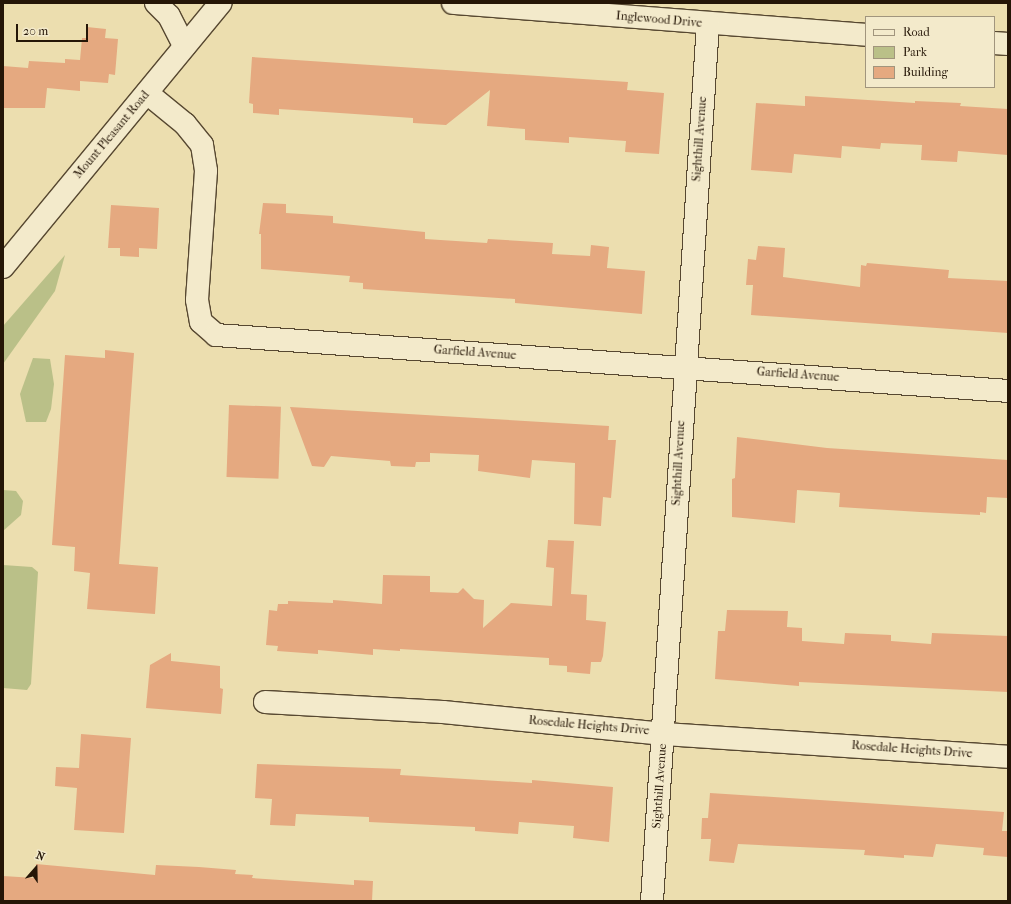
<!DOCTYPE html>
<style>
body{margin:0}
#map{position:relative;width:1011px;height:904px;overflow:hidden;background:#ecdeaf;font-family:"IM FELL French Canon",serif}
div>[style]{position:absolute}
.green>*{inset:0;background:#bac088}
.building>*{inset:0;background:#e5a980;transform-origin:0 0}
.roads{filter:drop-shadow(1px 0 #574831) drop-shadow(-1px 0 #574831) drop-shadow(0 1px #574831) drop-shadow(0 -1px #574831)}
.minor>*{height:22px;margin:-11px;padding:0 11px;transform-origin:11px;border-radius:11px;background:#f3eacb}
.secondary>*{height:22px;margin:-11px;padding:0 11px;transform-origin:11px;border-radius:11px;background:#f3eacb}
span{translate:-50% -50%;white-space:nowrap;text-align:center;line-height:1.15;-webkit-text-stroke:3px #f3eacb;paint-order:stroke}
.street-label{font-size:12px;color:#251607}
.frame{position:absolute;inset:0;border:4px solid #251607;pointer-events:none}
.legend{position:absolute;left:865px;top:16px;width:130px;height:72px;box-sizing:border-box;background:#f3eacb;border:1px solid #a1957d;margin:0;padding:5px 7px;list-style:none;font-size:12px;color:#251607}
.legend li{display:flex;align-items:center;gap:8px;height:20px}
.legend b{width:20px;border:1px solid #a1957d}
.north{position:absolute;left:16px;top:848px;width:40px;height:40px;-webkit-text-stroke:3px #f3eacb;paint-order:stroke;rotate:20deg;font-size:11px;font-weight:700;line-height:16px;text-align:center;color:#251607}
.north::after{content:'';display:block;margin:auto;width:14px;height:18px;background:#251607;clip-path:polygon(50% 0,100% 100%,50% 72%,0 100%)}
.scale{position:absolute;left:16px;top:24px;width:72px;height:18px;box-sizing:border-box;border:2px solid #251607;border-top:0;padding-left:5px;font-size:12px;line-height:14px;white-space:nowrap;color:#251607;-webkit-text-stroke:3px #f3eacb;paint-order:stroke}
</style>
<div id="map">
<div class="green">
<i style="clip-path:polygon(65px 255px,55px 291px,3px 364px,3px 326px)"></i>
<i style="clip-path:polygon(33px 358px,50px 359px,54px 384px,51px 409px,46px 422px,26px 422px,20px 394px)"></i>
<i style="clip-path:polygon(3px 490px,16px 491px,23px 501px,21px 515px,3px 531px)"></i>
<i style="clip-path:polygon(3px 565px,32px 567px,38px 572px,31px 684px,27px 690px,3px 688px)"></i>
</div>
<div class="building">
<i style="clip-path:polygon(87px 27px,106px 29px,105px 38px,118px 39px,115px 75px,109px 74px,108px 83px,80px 81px,80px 91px,47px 88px,45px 108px,3px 108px,3px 66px,28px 68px,29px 61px,65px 63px,65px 59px,80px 60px,82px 38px,86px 38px)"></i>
<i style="clip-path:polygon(252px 57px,628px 82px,627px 90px,664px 93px,659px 154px,625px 152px,626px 141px,569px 137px,569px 143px,525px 140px,525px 129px,487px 126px,490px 90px,446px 125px,413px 123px,413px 118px,340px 113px,279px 109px,279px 115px,253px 113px,253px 104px,249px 103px)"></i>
<i style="clip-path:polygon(805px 96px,915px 103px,915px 101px,961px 103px,960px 106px,1008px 109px,1008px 155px,958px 151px,957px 162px,921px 160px,922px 145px,881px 143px,880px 149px,842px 146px,841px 158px,794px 154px,792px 173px,751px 170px,756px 103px,805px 106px)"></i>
<i style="clip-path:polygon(263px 203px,286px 204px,286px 213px,333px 216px,333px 223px,425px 232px,425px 239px,487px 243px,488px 239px,553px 243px,552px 254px,590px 256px,591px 245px,609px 247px,607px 268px,645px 271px,642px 314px,515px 303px,515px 299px,363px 289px,363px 283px,349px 282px,350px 276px,261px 269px,261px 234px,259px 234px)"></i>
<i style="clip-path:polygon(111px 205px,159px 208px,157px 249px,139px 248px,139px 257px,120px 256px,120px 248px,108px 248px)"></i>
<i style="clip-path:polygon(758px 246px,785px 248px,783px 277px,860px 287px,861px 265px,866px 266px,867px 263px,949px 270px,948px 278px,1008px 281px,1008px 333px,751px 315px,753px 285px,746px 285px,748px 259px,756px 260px)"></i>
<i style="clip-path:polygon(105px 350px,134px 353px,119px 564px,158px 567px,155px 614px,87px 609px,90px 573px,74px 571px,75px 547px,52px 545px,65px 355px,105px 358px)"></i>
<i style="left:229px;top:405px;width:52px;height:72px;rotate:2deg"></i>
<i style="clip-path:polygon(290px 407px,609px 426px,608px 440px,616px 440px,611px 498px,603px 497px,601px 526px,574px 524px,575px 463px,532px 460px,530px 478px,478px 471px,479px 455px,430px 453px,430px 462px,416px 462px,415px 467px,391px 466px,390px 461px,331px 456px,324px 467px,312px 466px)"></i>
<i style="clip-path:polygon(737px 437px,827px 448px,1008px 460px,1008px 498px,987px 497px,986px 513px,980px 512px,980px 515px,920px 512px,839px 507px,840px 493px,797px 490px,795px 523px,732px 517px,732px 479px,735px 478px)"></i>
<i style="clip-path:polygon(548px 540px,574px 541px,571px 594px,587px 595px,586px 620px,606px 622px,603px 656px,601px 662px,591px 662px,590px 674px,567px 672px,567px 666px,549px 665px,549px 658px,400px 649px,400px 651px,373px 649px,373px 655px,318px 650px,318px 654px,277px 651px,278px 646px,266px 645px,269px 610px,277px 611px,278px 604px,288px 604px,288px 601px,333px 603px,333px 600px,382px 604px,383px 575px,430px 576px,430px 592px,458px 593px,463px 588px,474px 599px,484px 600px,483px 628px,511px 603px,552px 606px,554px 568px,546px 567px)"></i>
<i style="clip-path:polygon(727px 610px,788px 611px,787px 627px,802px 628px,802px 641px,844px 644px,845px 633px,891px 635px,891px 641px,931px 644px,932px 633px,1008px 636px,1008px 692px,799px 682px,799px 686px,715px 679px,718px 631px,725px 631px)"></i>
<i style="clip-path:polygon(171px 653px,171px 661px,220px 666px,220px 688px,223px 689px,221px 714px,146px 708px,150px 665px)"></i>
<i style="clip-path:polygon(81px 734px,131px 738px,124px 833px,74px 830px,77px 788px,55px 786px,56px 767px,79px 768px)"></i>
<i style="clip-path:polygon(257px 764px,401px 769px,400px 775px,532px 783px,532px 780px,613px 787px,609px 842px,573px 838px,574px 826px,519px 822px,518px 834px,475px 831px,475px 827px,369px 822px,369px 817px,296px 814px,295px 826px,270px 825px,272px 799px,255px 798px)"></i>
<i style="clip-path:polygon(710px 793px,1004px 812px,1002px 831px,1008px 831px,1008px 857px,983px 855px,984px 848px,936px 844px,933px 857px,904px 855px,904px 858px,864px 855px,865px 850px,738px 844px,734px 863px,709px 861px,711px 839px,701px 839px,702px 818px,708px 818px)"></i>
<i style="clip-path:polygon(36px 864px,155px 875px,156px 865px,199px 867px,236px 870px,235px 874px,253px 875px,252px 878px,354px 885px,354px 880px,373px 881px,372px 901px,3px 901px,3px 876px,35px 878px)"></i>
</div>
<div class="roads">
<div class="minor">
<i style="left:453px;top:3px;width:414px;rotate:4.4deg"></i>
<i style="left:994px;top:43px;width:14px;rotate:4deg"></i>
<i style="left:147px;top:93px;width:49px;rotate:39.2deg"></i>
<i style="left:185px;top:124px;width:27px;rotate:51deg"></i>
<i style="left:202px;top:145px;width:26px;rotate:81deg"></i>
<i style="left:206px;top:171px;width:129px;rotate:94deg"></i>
<i style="left:197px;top:300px;width:22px;rotate:80deg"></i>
<i style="left:201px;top:322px;width:20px;rotate:41deg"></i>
<i style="left:216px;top:335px;width:794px;rotate:4.04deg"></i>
<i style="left:265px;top:702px;width:178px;rotate:3.2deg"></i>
<i style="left:443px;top:712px;width:222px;rotate:5.7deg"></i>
<i style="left:664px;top:734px;width:345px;rotate:3.8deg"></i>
<i style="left:652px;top:901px;width:879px;rotate:-86.35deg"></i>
</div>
<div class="secondary">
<i style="left:156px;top:3px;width:18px;rotate:45deg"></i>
<i style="left:169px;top:16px;width:34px;rotate:63deg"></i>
<i style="left:3px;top:267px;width:342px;rotate:-50.5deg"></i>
</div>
</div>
<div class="street-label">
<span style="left:659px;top:20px;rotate:5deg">Inglewood Drive</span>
<span style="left:112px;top:135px;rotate:-50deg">Mount Pleasant Road</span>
<span style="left:700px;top:139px;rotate:-86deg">Sighthill Avenue</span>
<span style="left:475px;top:353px;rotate:4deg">Garfield Avenue</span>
<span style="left:798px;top:375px;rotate:4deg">Garfield Avenue</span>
<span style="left:679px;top:463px;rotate:-87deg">Sighthill Avenue</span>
<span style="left:589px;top:726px;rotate:5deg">Rosedale Heights Drive</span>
<span style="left:912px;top:750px;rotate:4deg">Rosedale Heights Drive</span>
<span style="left:660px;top:786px;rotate:-86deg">Sighthill Avenue</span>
</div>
<div class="frame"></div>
<ul class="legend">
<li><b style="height:5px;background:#f3eacb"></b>Road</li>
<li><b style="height:11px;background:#bac088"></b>Park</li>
<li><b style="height:11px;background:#e5a980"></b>Building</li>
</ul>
<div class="north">N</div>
<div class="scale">20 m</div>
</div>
